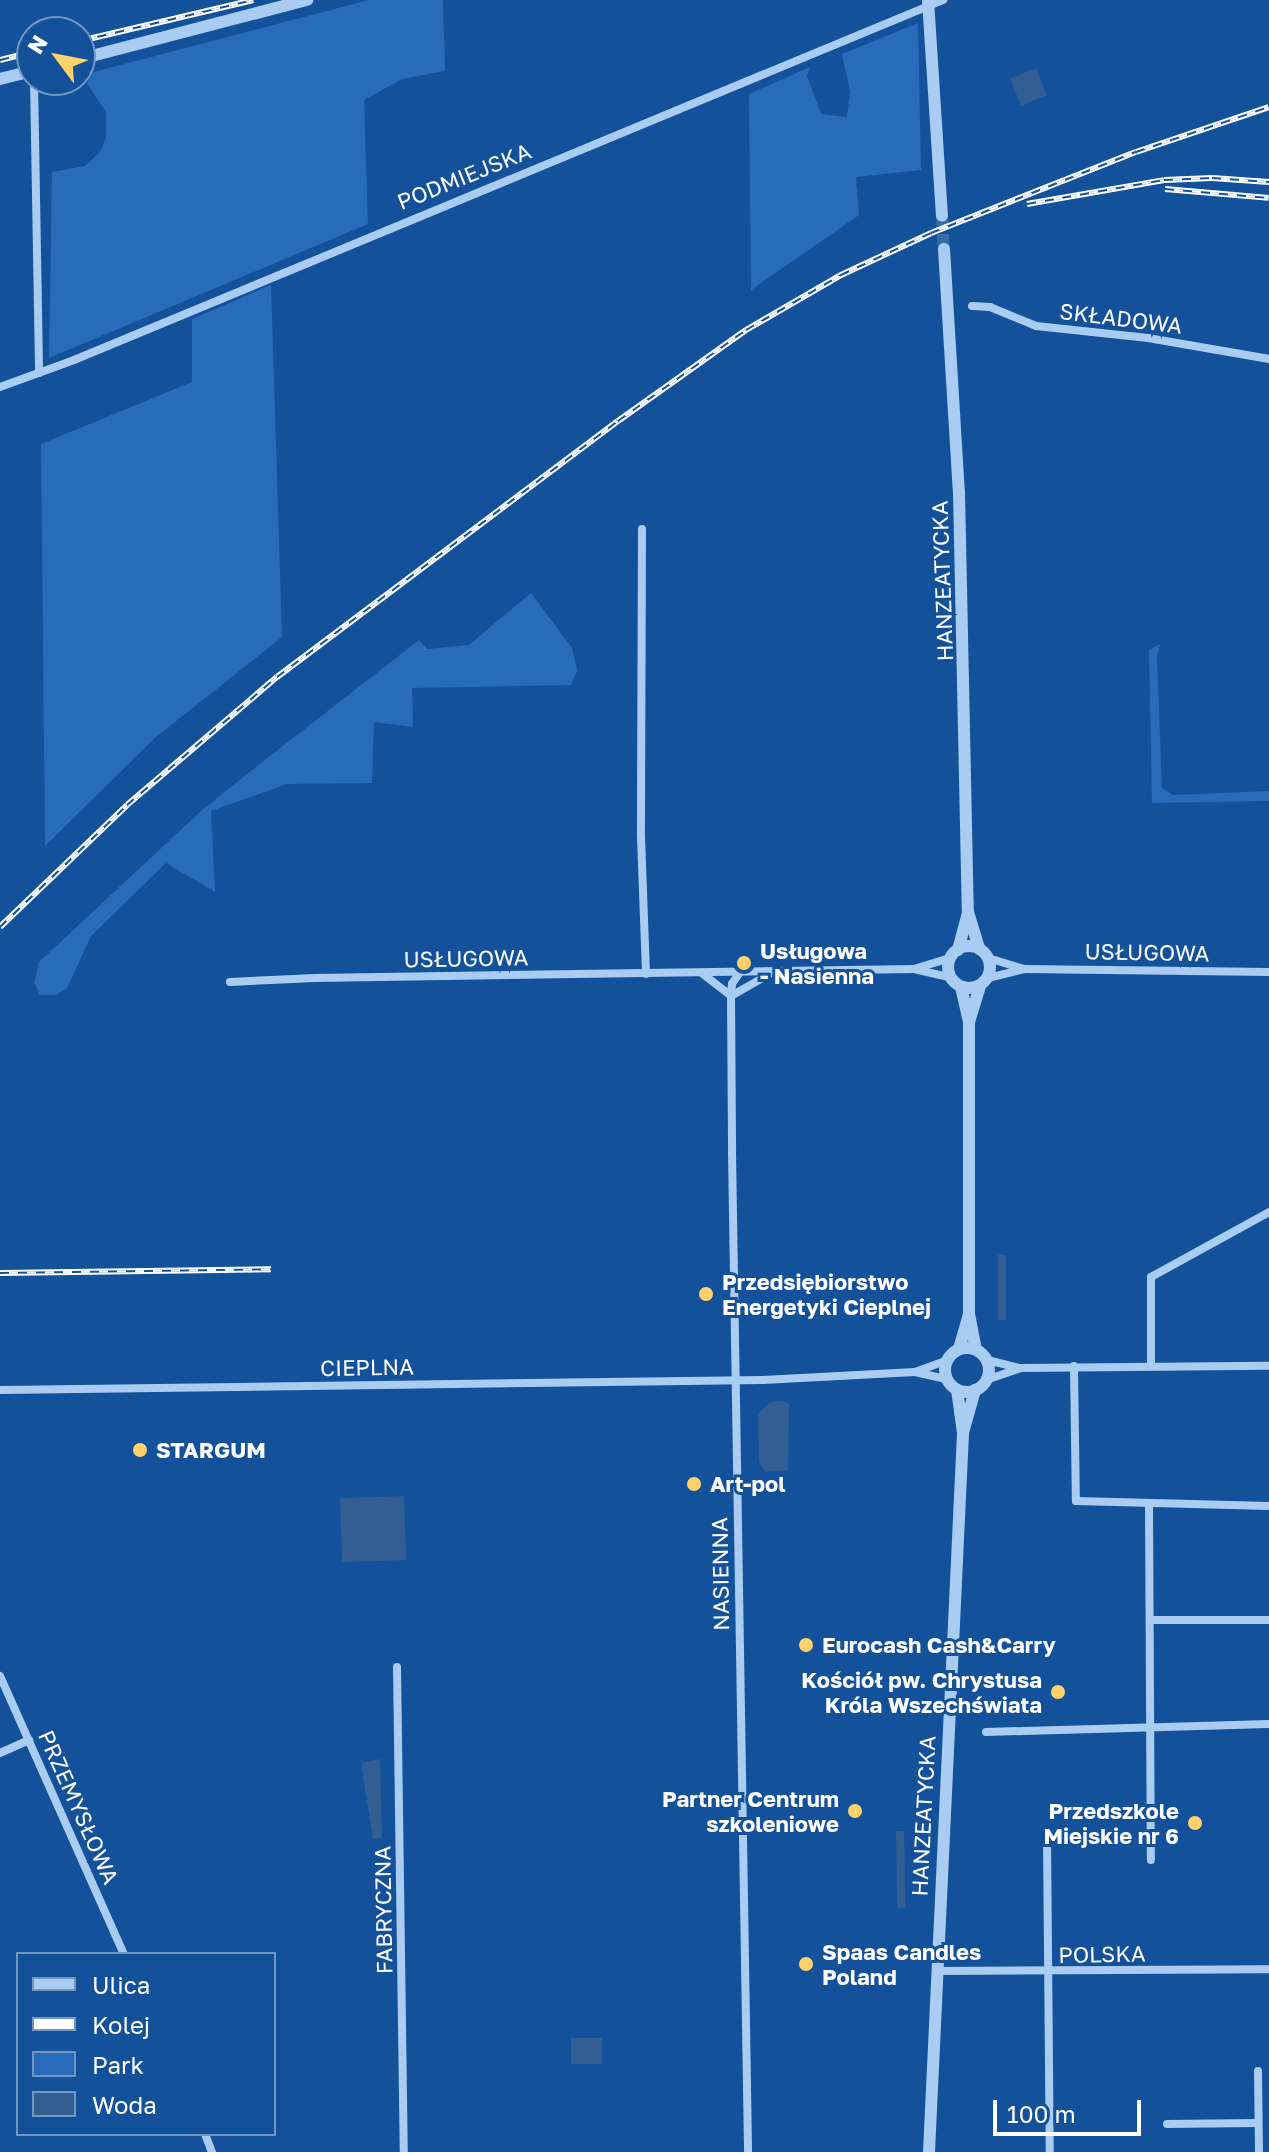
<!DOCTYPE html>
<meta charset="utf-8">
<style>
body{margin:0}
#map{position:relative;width:1269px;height:2152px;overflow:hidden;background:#14519b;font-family:"Golos Text",sans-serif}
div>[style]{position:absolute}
.green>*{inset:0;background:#276bb9}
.water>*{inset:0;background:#325e94;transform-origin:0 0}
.tertiary-tunnel>*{height:12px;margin-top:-6px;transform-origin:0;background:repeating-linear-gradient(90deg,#376baa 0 12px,transparent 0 18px)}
.minor>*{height:8px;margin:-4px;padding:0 4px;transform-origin:4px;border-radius:4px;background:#a9ccf3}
.tertiary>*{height:12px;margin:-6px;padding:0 6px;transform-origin:6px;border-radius:6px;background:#a9ccf3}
.tertiary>.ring{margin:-6px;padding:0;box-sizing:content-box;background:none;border:12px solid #a9ccf3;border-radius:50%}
.rail>*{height:6px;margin-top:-3px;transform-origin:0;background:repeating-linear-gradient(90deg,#14519b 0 9px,#fff 0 18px);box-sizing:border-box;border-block:2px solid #fff}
.dots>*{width:22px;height:22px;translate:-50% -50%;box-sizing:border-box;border:4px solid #14519b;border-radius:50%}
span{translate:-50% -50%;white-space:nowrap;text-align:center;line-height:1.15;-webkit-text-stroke:6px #14519b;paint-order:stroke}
.street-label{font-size:22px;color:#fff}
.poi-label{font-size:22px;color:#fff;font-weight:700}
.left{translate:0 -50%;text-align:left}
.right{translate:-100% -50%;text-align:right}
.legend{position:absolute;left:16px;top:1952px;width:260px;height:184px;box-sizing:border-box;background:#14519b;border:2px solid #7297c3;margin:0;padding:10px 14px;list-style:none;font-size:24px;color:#fff}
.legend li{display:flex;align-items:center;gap:16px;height:40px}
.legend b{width:40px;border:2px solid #7297c3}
.north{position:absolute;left:16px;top:16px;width:80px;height:80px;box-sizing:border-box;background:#14519b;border:2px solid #7297c3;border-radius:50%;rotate:302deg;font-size:22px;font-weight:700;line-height:32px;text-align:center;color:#fff}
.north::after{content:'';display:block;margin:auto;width:28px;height:36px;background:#ffd26b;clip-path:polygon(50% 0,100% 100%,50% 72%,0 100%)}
.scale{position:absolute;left:993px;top:2100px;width:148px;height:36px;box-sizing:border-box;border:4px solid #fff;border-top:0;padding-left:10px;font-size:24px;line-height:28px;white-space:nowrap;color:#fff;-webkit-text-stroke:6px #14519b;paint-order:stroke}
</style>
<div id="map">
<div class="green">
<i style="clip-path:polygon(369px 0,443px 0,445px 71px,402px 79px,364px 100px,368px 224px,49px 358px,52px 172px,85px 166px,100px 152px,106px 138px,106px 112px,87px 84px,90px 73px)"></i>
<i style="clip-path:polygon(918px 23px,921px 170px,856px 177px,859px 215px,751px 290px,749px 94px,810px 67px,807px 76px,821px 114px,847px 117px,850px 92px,842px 54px)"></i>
<i style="clip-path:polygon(271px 285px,282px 637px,156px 737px,45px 846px,41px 444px,192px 382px,192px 319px)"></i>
<i style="clip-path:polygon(531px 593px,572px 648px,577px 670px,571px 685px,412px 688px,413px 727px,374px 722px,372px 783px,287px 784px,211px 811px,215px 892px,166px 863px,91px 936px,67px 988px,56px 995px,40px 995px,34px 982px,39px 962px,201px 811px,252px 770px,419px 640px,427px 649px,469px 645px)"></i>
<i style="clip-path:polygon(1160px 644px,1157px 657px,1162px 788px,1173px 795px,1269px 791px,1269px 801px,1152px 803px,1149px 650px)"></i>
</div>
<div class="water">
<i style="left:1036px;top:68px;width:29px;height:28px;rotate:68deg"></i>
<i style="left:998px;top:1255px;width:8px;height:65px"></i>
<i style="clip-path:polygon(784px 1401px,789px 1404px,788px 1470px,765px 1472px,759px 1462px,758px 1414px,770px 1402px)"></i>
<i style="left:404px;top:1496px;width:64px;height:64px;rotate:88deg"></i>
<i style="clip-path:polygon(380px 1759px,382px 1838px,373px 1839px,361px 1763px)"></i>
<i style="left:904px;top:1831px;width:77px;height:8px;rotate:89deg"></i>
<i style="left:602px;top:2038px;width:26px;height:31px;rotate:90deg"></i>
</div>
<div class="tertiary-tunnel">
<i style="left:942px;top:216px;width:33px;rotate:87deg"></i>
</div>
<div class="minor">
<i style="left:34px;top:80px;width:293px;rotate:89deg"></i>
<i style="left:972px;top:306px;width:18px;rotate:3deg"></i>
<i style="left:990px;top:307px;width:50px;rotate:22.4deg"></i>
<i style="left:1036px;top:326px;width:113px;rotate:6.1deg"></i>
<i style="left:1148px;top:338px;width:123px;rotate:9.8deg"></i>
<i style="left:0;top:387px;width:79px;rotate:-20deg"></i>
<i style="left:74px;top:360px;width:941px;rotate:-22.5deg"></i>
<i style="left:642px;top:529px;width:308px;rotate:90.2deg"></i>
<i style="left:641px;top:837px;width:137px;rotate:87.9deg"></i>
<i style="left:988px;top:958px;width:38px;rotate:17deg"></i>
<i style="left:914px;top:969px;width:39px;rotate:-17deg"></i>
<i style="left:740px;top:972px;width:14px;rotate:124deg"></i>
<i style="left:732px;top:984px;width:12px;rotate:95deg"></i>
<i style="left:731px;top:996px;width:156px;rotate:89.6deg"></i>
<i style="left:732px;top:1152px;width:1000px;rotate:89.08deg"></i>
<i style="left:703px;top:974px;width:36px;rotate:38deg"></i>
<i style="left:988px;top:978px;width:37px;rotate:-14deg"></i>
<i style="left:1024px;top:969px;width:245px;rotate:0.7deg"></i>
<i style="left:230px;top:982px;width:85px;rotate:-2.7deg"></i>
<i style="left:315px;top:978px;width:599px;rotate:-0.86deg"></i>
<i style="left:914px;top:969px;width:37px;rotate:13deg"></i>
<i style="left:731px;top:996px;width:43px;rotate:-29.6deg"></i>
<i style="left:987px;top:1360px;width:34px;rotate:14deg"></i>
<i style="left:1151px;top:1365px;width:88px;rotate:-90deg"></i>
<i style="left:1151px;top:1277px;width:135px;rotate:-28.8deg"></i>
<i style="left:1074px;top:1366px;width:135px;rotate:89.2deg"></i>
<i style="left:1076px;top:1501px;width:193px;rotate:1.5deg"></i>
<i style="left:915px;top:1372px;width:33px;rotate:-20deg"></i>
<i style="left:986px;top:1380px;width:36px;rotate:-19deg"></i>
<i style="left:1020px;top:1368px;width:249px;rotate:-0.5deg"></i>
<i style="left:0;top:1390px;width:763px;rotate:-0.75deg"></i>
<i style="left:763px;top:1380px;width:152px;rotate:-3deg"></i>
<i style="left:915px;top:1372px;width:32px;rotate:13deg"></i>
<i style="left:1149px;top:1505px;width:355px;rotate:89.7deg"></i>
<i style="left:1150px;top:1620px;width:119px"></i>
<i style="left:397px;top:1667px;width:485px;rotate:89.2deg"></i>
<i style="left:0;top:1676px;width:304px;rotate:66deg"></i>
<i style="left:986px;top:1732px;width:283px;rotate:-1.6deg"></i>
<i style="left:0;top:1753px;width:32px;rotate:-24deg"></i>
<i style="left:1047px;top:1836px;width:316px;rotate:89.5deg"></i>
<i style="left:936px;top:1971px;width:333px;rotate:-0.3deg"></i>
<i style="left:1258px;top:2071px;width:81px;rotate:89.3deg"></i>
<i style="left:1167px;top:2124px;width:91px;rotate:-0.6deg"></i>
<i style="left:205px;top:2134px;width:19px;rotate:69deg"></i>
</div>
<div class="tertiary">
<i style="left:928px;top:0;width:216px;rotate:86.3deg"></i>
<i style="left:80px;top:59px;width:235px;rotate:-14.6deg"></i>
<i style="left:0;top:79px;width:33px;rotate:-14deg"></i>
<i style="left:944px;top:249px;width:243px;rotate:86.5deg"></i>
<i style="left:959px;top:492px;width:420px;rotate:88.8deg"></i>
<i style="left:968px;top:912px;width:39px;rotate:73deg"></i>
<i class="ring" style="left:948px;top:946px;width:30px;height:30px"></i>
<i style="left:958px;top:950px;width:39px;rotate:-75deg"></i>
<i style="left:961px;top:987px;width:36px;rotate:77deg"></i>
<i style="left:969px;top:1022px;width:292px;rotate:90deg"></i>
<i style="left:969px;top:1314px;width:36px;rotate:79deg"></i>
<i style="left:969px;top:1022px;width:38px;rotate:-73deg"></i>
<i class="ring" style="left:945px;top:1348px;width:32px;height:32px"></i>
<i style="left:959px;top:1349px;width:36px;rotate:-74deg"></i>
<i style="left:963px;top:1433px;width:45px;rotate:-74.4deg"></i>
<i style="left:929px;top:2152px;width:720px;rotate:-87.29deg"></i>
<i style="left:963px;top:1433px;width:43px;rotate:-97.9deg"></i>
</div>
<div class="rail">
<i style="left:80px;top:41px;width:178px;rotate:-13.3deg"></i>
<i style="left:0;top:60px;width:33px;rotate:-14deg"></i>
<i style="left:1165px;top:189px;width:104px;rotate:4.9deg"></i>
<i style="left:1027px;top:204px;width:139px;rotate:-9.9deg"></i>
<i style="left:1164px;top:180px;width:48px;rotate:-2.4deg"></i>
<i style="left:1212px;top:178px;width:57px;rotate:4deg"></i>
<i style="left:0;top:927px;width:176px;rotate:-43.8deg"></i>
<i style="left:127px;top:805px;width:197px;rotate:-40.5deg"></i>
<i style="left:277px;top:677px;width:426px;rotate:-36.9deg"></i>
<i style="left:618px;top:421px;width:157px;rotate:-35.4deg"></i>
<i style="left:746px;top:330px;width:110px;rotate:-30.1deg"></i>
<i style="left:841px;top:275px;width:99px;rotate:-25deg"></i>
<i style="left:931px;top:233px;width:220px;rotate:-21.6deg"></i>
<i style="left:1136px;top:152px;width:140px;rotate:-18.7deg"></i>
<i style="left:0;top:1273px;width:271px;rotate:-0.8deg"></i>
</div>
<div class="dots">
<i style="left:744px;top:963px;background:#ffd26b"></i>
<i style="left:706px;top:1294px;background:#ffd26b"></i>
<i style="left:140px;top:1450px;background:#ffd26b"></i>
<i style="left:694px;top:1484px;background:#ffd26b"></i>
<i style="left:806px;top:1645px;background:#ffd26b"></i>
<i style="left:1058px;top:1692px;background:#ffd26b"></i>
<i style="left:855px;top:1811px;background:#ffd26b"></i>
<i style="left:1195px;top:1823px;background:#ffd26b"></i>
<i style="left:806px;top:1964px;background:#ffd26b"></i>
</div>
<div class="street-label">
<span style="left:464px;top:176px;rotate:-22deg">PODMIEJSKA</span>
<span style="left:1121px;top:318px;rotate:7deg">SKŁADOWA</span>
<span style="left:942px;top:581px;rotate:-92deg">HANZEATYCKA</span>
<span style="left:1147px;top:952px;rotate:1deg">USŁUGOWA</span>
<span style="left:466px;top:958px;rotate:-1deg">USŁUGOWA</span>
<span style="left:367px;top:1367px;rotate:-1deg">CIEPLNA</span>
<span style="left:720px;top:1574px;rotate:-91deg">NASIENNA</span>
<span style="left:79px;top:1807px;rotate:66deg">PRZEMYSŁOWA</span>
<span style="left:923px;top:1816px;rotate:-87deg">HANZEATYCKA</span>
<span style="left:383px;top:1910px;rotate:-91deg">FABRYCZNA</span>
<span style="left:1102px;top:1954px;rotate:-1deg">POLSKA</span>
</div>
<div class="poi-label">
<span class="left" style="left:760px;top:963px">Usługowa<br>- Nasienna</span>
<span class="left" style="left:722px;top:1294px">Przedsiębiorstwo<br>Energetyki Cieplnej</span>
<span class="left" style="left:156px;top:1450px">STARGUM</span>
<span class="left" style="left:710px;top:1484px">Art-pol</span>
<span class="left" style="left:822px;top:1645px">Eurocash Cash&amp;Carry</span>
<span class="right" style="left:1042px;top:1692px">Kościół pw. Chrystusa<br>Króla Wszechświata</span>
<span class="right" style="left:839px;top:1811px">Partner Centrum<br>szkoleniowe</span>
<span class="right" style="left:1179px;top:1823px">Przedszkole<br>Miejskie nr 6</span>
<span class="left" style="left:822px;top:1964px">Spaas Candles<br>Poland</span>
</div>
<ul class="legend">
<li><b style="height:10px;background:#a9ccf3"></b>Ulica</li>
<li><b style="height:10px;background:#fff"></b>Kolej</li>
<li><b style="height:22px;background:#276bb9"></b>Park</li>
<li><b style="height:22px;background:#325e94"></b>Woda</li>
</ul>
<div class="north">N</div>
<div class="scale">100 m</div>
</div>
